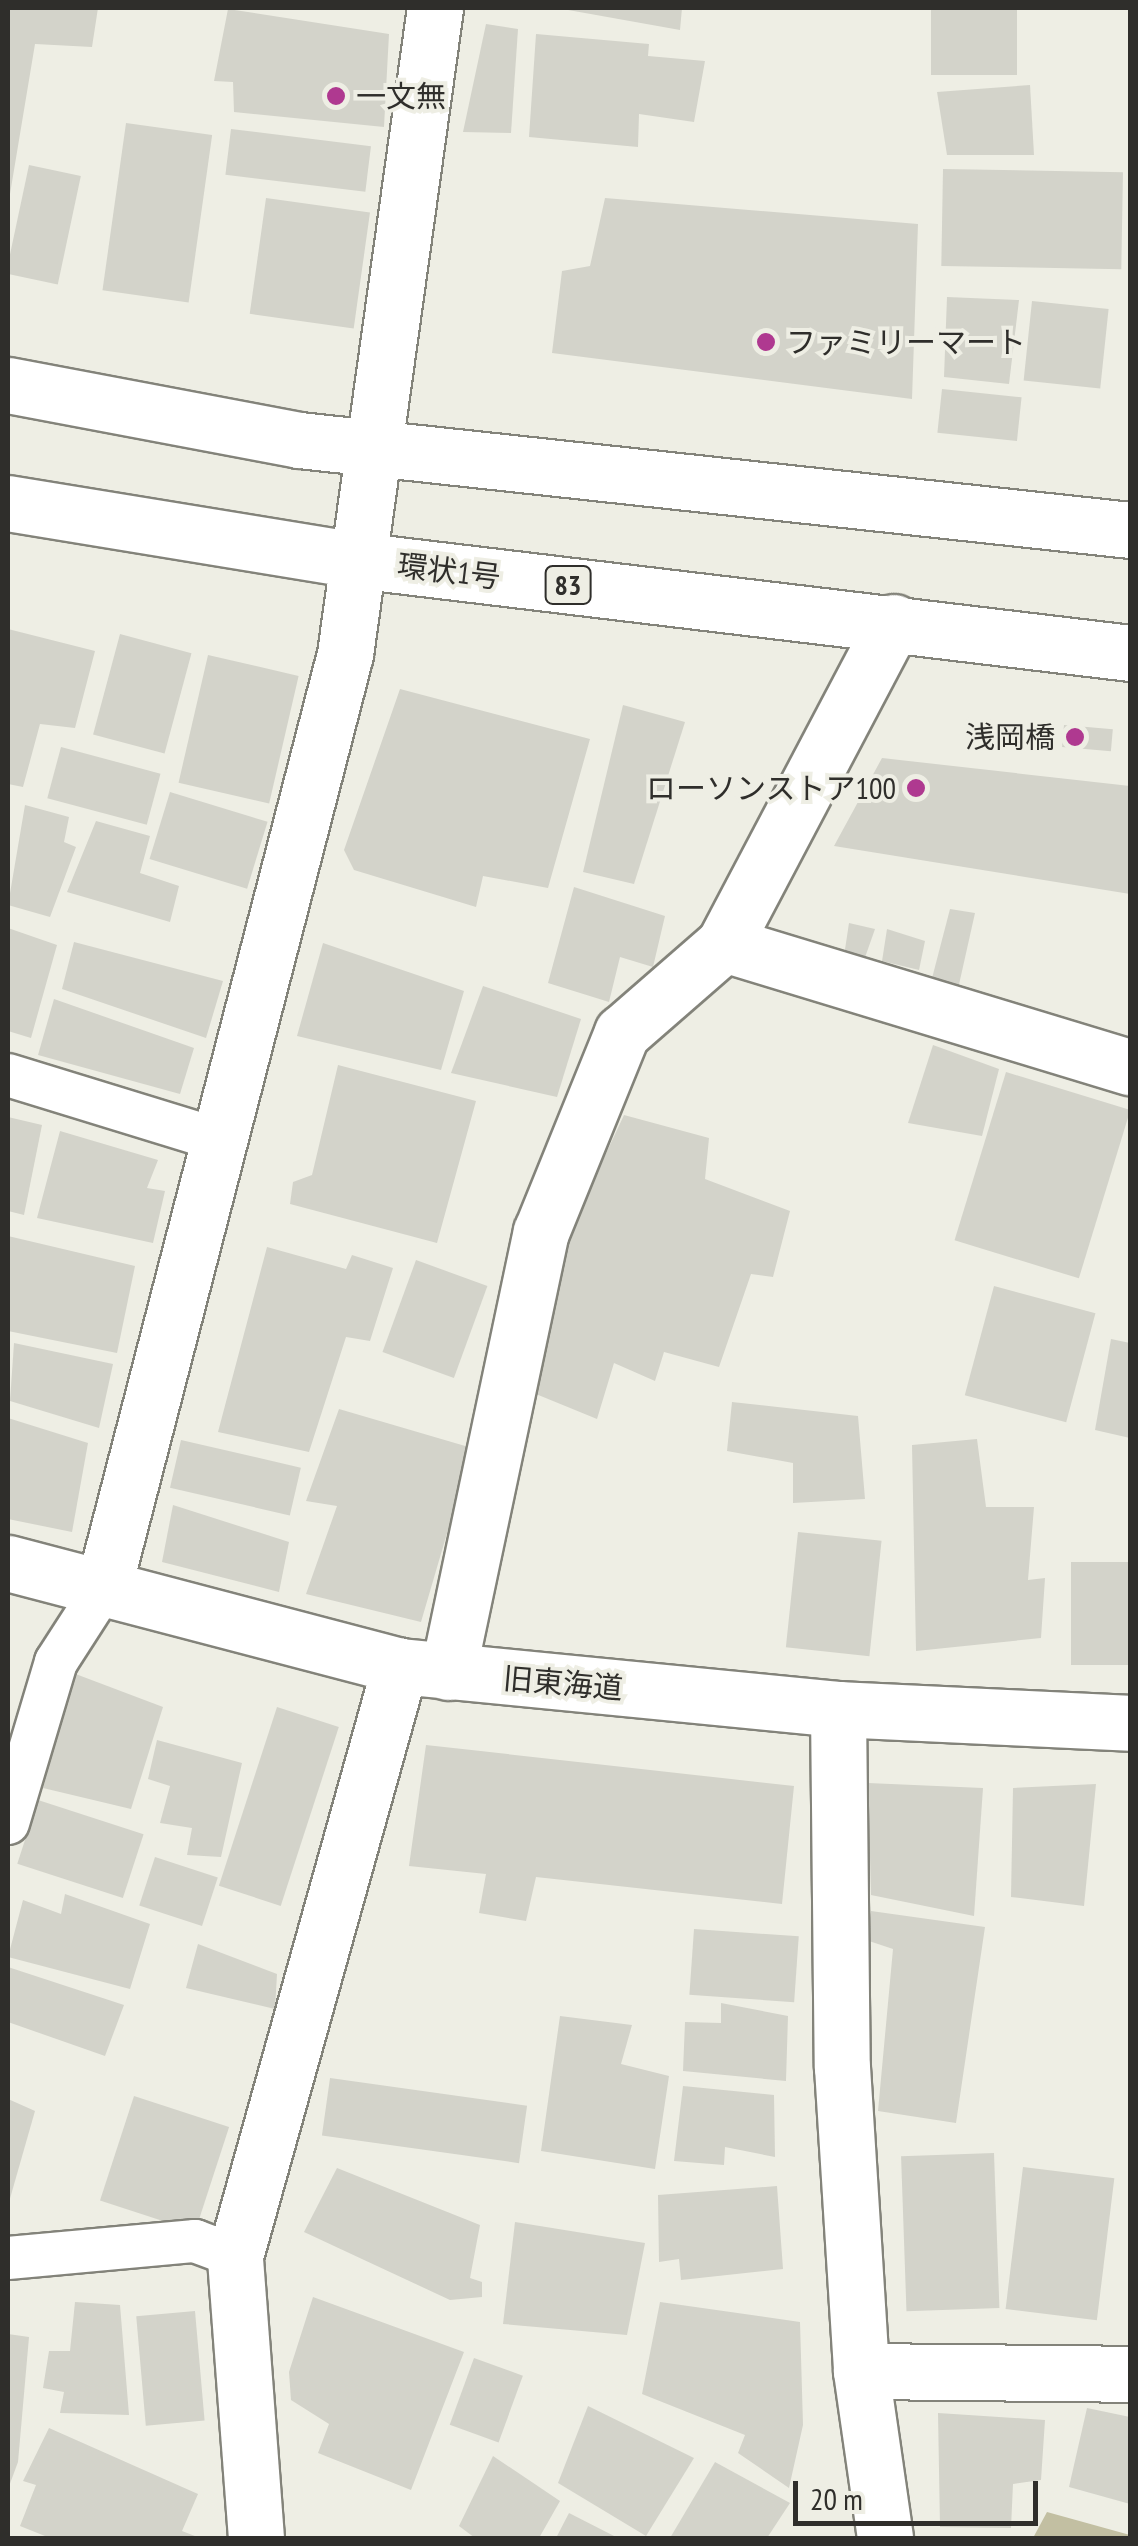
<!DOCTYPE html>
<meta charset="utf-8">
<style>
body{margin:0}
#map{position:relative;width:1138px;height:2546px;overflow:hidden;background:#eeeee4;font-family:"PT Sans Narrow","Noto Sans JP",sans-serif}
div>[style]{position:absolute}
.green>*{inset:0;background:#c2bfa2}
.building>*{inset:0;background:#d3d3ca;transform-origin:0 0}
.roads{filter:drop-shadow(2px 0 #83837a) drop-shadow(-2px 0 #83837a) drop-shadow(0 2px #83837a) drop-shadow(0 -2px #83837a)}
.service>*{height:42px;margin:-21px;padding:0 21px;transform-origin:21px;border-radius:21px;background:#fff}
.minor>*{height:55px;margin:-27.5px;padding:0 27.5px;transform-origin:27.5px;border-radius:27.5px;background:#fff}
.tertiary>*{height:55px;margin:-27.5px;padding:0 27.5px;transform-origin:27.5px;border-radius:27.5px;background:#fff}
.primary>*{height:55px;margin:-27.5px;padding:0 27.5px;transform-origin:27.5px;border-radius:27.5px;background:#fff}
.dots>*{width:28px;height:28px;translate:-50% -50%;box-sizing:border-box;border:5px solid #eeeee4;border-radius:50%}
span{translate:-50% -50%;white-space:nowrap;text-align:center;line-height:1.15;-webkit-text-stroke:8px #eeeee4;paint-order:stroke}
.shield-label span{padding:2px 8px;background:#eeeee4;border:2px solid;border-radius:8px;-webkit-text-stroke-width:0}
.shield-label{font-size:28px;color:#2f2e2b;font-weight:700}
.poi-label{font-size:30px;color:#2f2e2b}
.left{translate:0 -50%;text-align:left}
.right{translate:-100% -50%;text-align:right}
.street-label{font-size:30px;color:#2f2e2b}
.frame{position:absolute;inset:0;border:10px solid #2f2e2b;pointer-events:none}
.scale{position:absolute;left:793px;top:2481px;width:245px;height:45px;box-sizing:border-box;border:5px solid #2f2e2b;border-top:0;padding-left:12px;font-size:30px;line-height:35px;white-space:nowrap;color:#2f2e2b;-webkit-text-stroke:8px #eeeee4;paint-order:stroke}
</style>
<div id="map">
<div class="green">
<i style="clip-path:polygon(1047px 2512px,1130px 2535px,1130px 2538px,1033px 2538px)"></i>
</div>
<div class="building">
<i style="clip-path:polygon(8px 8px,98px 8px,92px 47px,35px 44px,10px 194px)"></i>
<i style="clip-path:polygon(557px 8px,682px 8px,680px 30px)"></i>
<i style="left:931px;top:8px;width:86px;height:67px"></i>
<i style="clip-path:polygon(228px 9px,389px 34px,384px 127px,234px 112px,233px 82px,214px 81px)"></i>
<i style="clip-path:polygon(486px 24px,518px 29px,511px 133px,463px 132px)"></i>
<i style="clip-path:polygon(536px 34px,649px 44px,648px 56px,705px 61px,694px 122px,639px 114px,638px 147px,529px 137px)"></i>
<i style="clip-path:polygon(1030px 85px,1034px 155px,947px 155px,937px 92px)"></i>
<i style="left:126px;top:123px;width:87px;height:169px;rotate:8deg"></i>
<i style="left:231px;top:129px;width:141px;height:46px;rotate:7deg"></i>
<i style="left:29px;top:165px;width:53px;height:111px;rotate:12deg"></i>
<i style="left:943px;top:169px;width:180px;height:97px;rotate:1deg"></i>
<i style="left:266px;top:198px;width:105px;height:117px;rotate:8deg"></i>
<i style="clip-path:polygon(605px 198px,918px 224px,912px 399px,552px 353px,562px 271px,590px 266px)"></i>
<i style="clip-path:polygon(947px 297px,1019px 300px,1009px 384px,944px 377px)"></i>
<i style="left:1032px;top:301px;width:77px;height:80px;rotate:6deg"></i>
<i style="left:942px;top:389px;width:80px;height:44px;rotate:6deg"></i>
<i style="clip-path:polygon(8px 629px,95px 651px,75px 728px,40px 724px,23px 787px,8px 784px)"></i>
<i style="left:120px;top:634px;width:74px;height:104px;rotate:15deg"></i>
<i style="left:208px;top:655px;width:93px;height:131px;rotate:13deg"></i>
<i style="clip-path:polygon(400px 689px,590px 739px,548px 888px,483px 876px,476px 907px,354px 870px,344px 850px)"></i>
<i style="clip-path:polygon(623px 705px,685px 722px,634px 884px,583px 872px)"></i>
<i style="left:1064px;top:725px;width:49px;height:22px;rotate:5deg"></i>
<i style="left:61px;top:747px;width:103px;height:53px;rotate:15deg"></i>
<i style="clip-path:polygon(882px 758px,1130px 786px,1130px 894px,834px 846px)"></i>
<i style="left:170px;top:792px;width:102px;height:70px;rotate:17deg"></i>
<i style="clip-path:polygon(25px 805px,69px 817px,64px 842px,76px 847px,50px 917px,8px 905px)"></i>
<i style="clip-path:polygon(96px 821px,150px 836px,140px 873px,179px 886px,170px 922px,67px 892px)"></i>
<i style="clip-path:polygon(574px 887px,665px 916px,653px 967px,620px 957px,609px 1002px,548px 983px)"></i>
<i style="clip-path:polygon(950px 909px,975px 913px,958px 989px,930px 986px)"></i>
<i style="clip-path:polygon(849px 923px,875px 929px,862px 966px,844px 956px)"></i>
<i style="clip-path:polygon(8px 928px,57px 945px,31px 1038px,8px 1031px)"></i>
<i style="clip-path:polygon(887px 929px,925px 941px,919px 970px,882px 961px)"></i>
<i style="clip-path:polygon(74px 942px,223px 981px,206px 1038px,62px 989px)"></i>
<i style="clip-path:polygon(323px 943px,464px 991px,441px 1070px,297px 1036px)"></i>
<i style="clip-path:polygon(483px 986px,581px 1019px,557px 1097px,451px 1073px)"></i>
<i style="clip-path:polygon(54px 999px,194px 1048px,180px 1094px,38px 1055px)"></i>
<i style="clip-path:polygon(933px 1045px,999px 1069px,982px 1136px,908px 1123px)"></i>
<i style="clip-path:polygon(338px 1065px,476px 1101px,437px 1243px,290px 1204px,293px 1182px,312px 1175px)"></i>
<i style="left:1006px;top:1072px;width:130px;height:176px;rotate:17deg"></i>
<i style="clip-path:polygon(624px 1115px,709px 1138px,705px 1179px,790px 1211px,773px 1277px,751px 1274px,719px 1367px,664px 1352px,655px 1381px,614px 1363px,597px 1419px,531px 1392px,566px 1239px)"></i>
<i style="clip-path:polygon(8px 1117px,42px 1125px,24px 1215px,8px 1211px)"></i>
<i style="clip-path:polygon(60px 1131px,158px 1160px,147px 1188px,165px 1191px,153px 1243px,37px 1218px)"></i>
<i style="clip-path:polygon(8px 1236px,135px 1266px,117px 1353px,8px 1331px)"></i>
<i style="clip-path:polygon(267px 1247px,346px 1269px,352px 1255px,393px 1268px,370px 1341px,346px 1337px,309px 1452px,218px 1432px)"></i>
<i style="left:416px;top:1260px;width:76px;height:98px;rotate:20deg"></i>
<i style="left:994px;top:1286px;width:105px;height:113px;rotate:15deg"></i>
<i style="clip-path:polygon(1111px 1339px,1130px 1343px,1130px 1438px,1095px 1430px)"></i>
<i style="clip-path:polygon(14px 1343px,113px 1364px,99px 1428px,10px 1401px)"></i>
<i style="clip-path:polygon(732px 1402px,858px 1416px,865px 1499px,793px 1503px,793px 1463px,727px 1451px)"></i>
<i style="clip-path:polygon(339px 1409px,472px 1448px,421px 1622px,306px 1594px,337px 1506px,306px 1501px)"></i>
<i style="clip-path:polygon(8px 1418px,88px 1443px,72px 1532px,8px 1519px)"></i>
<i style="clip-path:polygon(977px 1439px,986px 1507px,1034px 1507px,1028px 1580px,1045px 1578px,1041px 1638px,916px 1651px,912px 1445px)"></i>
<i style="left:181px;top:1440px;width:123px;height:49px;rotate:13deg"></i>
<i style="clip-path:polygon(173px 1505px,289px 1542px,279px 1592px,162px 1562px)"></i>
<i style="left:798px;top:1532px;width:84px;height:116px;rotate:6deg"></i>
<i style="left:1130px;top:1562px;width:103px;height:59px;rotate:90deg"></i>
<i style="clip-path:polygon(73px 1673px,163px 1707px,131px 1809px,43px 1788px)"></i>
<i style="left:277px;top:1707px;width:65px;height:188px;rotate:18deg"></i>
<i style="clip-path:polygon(157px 1740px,242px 1763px,221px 1857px,187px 1855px,192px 1828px,160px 1823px,170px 1786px,148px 1779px)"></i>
<i style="clip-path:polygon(426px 1745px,794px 1786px,782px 1904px,536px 1877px,526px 1921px,479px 1913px,486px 1874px,409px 1866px)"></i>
<i style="clip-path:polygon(868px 1783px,983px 1788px,974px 1916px,871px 1895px)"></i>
<i style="clip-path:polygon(1096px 1784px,1084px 1906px,1011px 1897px,1013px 1788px)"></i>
<i style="left:38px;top:1800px;width:111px;height:67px;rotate:18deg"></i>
<i style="left:155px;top:1857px;width:66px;height:51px;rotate:18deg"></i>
<i style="clip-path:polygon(65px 1894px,150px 1924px,130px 1989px,8px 1957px,23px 1900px,61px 1914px)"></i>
<i style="clip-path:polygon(871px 1911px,985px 1927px,956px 2123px,878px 2111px,893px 1949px,866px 1940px)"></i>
<i style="left:694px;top:1929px;width:105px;height:66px;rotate:4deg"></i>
<i style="clip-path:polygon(198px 1944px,277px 1974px,275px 2009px,186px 1988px)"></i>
<i style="clip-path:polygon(8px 1967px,124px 2005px,105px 2056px,8px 2022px)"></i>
<i style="clip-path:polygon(721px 2003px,788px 2016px,786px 2081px,683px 2071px,685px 2022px,721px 2023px)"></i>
<i style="clip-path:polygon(560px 2016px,632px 2025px,621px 2064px,669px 2076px,655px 2169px,541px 2151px)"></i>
<i style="left:330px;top:2078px;width:199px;height:58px;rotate:8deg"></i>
<i style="clip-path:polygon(683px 2086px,774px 2095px,775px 2157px,725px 2147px,724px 2165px,674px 2161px)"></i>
<i style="left:134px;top:2096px;width:100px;height:110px;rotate:18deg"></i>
<i style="clip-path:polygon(8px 2099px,35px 2111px,9px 2202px,8px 2202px)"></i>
<i style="left:994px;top:2153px;width:155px;height:93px;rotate:88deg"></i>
<i style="left:1023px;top:2167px;width:92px;height:143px;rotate:7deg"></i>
<i style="clip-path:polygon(337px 2168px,480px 2225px,470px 2278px,482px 2282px,482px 2297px,450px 2300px,304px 2232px)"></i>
<i style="clip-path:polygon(777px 2186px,783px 2269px,681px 2280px,679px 2259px,659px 2262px,658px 2195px)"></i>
<i style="clip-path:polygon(515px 2222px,645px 2243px,627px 2335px,503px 2324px)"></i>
<i style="clip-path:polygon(313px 2297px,464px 2352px,411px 2490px,318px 2453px,329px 2424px,291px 2400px,289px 2372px)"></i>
<i style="clip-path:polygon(75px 2302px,120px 2305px,129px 2415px,60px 2413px,64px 2392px,43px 2388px,49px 2351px,70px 2351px)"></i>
<i style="clip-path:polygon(660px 2302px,800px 2322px,803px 2425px,789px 2488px,738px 2453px,745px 2435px,642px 2394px)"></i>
<i style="left:195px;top:2311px;width:110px;height:59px;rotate:85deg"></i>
<i style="clip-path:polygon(8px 2334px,29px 2337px,18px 2462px,8px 2489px)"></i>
<i style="left:474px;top:2358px;width:52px;height:71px;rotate:20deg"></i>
<i style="clip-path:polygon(588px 2406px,694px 2458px,646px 2536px,558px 2483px)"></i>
<i style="clip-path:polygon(1087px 2408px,1130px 2417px,1130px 2504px,1069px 2487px)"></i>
<i style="clip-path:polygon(938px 2413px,1045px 2420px,1041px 2480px,1013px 2484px,1011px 2528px,940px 2527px)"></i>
<i style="clip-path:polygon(49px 2428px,198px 2494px,182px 2531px,200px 2538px,50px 2538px,20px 2526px,36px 2485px,23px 2481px)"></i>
<i style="clip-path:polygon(493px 2456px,560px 2501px,539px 2538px,475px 2538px,459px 2526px)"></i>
<i style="clip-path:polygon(715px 2462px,790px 2503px,767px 2538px,670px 2538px)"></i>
<i style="clip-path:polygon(569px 2513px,618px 2538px,556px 2538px)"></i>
</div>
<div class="roads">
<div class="service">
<i style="left:8px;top:1075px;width:221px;rotate:17.1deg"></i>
<i style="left:8px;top:1823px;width:168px;rotate:-73.4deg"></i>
<i style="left:56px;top:1662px;width:87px;rotate:-57.2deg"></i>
<i style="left:8px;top:2258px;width:188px;rotate:-5.2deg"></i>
<i style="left:195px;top:2241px;width:43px;rotate:20.6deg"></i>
</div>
<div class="minor">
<i style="left:724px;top:944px;width:424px;rotate:16.9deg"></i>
<i style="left:103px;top:1589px;width:966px;rotate:-75.49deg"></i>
<i style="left:345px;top:654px;width:652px;rotate:-82.07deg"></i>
<i style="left:448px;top:1672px;width:450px;rotate:-78.1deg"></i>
<i style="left:541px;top:1232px;width:215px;rotate:-67.9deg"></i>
<i style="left:622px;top:1033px;width:135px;rotate:-41.1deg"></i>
<i style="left:724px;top:944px;width:364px;rotate:-62.2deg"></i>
<i style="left:838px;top:1709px;width:358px;rotate:89.4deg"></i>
<i style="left:842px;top:2067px;width:305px;rotate:86.4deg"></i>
<i style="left:861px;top:2371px;width:169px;rotate:81.8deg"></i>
<i style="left:861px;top:2371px;width:269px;rotate:0.6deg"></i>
<i style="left:256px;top:2538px;width:283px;rotate:-94.3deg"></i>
<i style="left:235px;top:2256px;width:613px;rotate:-74.38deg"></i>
</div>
<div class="tertiary">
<i style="left:8px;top:1563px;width:405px;rotate:14.7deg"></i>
<i style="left:400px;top:1666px;width:440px;rotate:5.6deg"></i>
<i style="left:838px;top:1709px;width:292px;rotate:2.7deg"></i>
</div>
<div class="primary">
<i style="left:8px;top:385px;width:296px;rotate:10.7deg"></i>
<i style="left:299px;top:440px;width:836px;rotate:6.18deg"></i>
<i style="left:8px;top:503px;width:353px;rotate:9.3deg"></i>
<i style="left:356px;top:560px;width:780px;rotate:6.85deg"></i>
</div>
</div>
<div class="dots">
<i style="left:336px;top:96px;background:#af3990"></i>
<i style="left:766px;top:342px;background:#af3990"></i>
<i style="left:1075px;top:737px;background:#af3990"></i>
<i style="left:916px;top:788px;background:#af3990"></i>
</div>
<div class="shield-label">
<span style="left:568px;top:585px">83</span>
</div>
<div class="poi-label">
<span class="left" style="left:356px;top:96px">一文無</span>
<span class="left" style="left:786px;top:342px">ファミリーマート</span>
<span class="right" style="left:1055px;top:737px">浅岡橋</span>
<span class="right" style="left:896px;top:788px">ローソンストア100</span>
</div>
<div class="street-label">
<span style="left:449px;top:571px;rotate:7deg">環状1号</span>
<span style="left:563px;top:1683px;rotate:5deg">旧東海道</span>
</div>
<div class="frame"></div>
<div class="scale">20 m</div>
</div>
